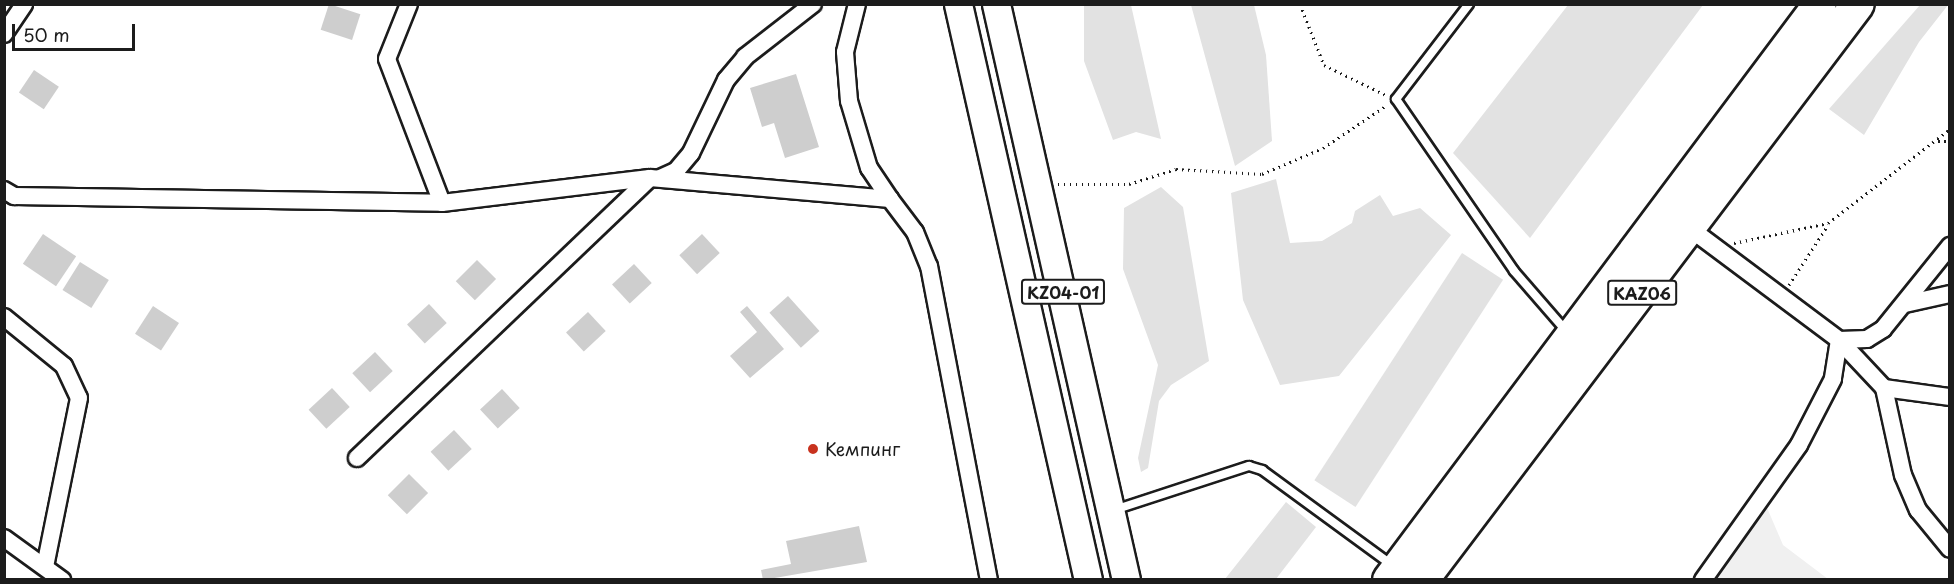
<!DOCTYPE html>
<meta charset="utf-8">
<style>
body{margin:0}
#map{position:relative;width:1954px;height:584px;overflow:hidden;background:#fff;font-family:"Playpen Sans",sans-serif}
div>[style]{position:absolute}
.built>*{inset:0;background:#f0f0f0}
.green>*{inset:0;background:#e2e2e2;transform-origin:0 0}
.building>*{inset:0;background:#cecece;transform-origin:0 0}
.path>*{height:3px;margin-top:-1.5px;transform-origin:0;background:repeating-linear-gradient(90deg,#1c1c1c 0 1.5px,transparent 0 6px)}
.roads{filter:drop-shadow(2px 0 #1c1c1c) drop-shadow(-2px 0 #1c1c1c) drop-shadow(0 2px #1c1c1c) drop-shadow(0 -2px #1c1c1c)}
.lane>*{height:8px;margin:-4px;padding:0 4px;transform-origin:4px;border-radius:4px;background:#fff}
.street>*{height:16px;margin:-8px;padding:0 8px;transform-origin:8px;border-radius:8px;background:#fff}
.primary>*{height:27px;margin:-13.5px;padding:0 13.5px;transform-origin:13.5px;border-radius:13.5px;background:#fff}
.highway>*{height:32px;margin:-16px;padding:0 16px;transform-origin:16px;border-radius:16px;background:#fff}
.dots>*{width:16px;height:16px;translate:-50% -50%;box-sizing:border-box;border:3px solid #fff;border-radius:50%}
span{translate:-50% -50%;white-space:nowrap;text-align:center;line-height:1.15;-webkit-text-stroke:4.5px #fff;paint-order:stroke}
.shield-label span{padding:2px 4px;background:#fff;border:2px solid;border-radius:4px;-webkit-text-stroke-width:0}
.shield-label{font-size:16px;color:#1c1c1c;font-weight:700}
.poi-label{font-size:18px;color:#1c1c1c}
.left{translate:0 -50%;text-align:left}
.frame{position:absolute;inset:0;border:6px solid #1c1c1c;pointer-events:none}
.scale{position:absolute;left:12px;top:24px;width:123px;height:27px;box-sizing:border-box;border:3px solid #1c1c1c;border-top:0;padding-left:8px;font-size:18px;line-height:21px;white-space:nowrap;color:#1c1c1c;-webkit-text-stroke:4px #fff;paint-order:stroke}
</style>
<div id="map">
<div class="built">
<i style="clip-path:polygon(1765px 503px,1783px 545px,1828px 579px,1706px 580px)"></i>
</div>
<div class="green">
<i style="clip-path:polygon(1084px 5px,1131px 5px,1161px 139px,1136px 132px,1113px 140px,1084px 61px)"></i>
<i style="clip-path:polygon(1191px 5px,1254px 5px,1266px 55px,1272px 141px,1235px 166px)"></i>
<i style="clip-path:polygon(1568px 5px,1703px 5px,1530px 238px,1453px 153px)"></i>
<i style="clip-path:polygon(1920px 5px,1948px 5px,1919px 42px,1864px 135px,1829px 109px)"></i>
<i style="clip-path:polygon(1276px 179px,1290px 243px,1322px 241px,1352px 223px,1355px 211px,1380px 195px,1393px 216px,1420px 208px,1451px 235px,1339px 376px,1280px 385px,1243px 300px,1231px 193px)"></i>
<i style="clip-path:polygon(1161px 187px,1183px 207px,1209px 361px,1171px 385px,1159px 401px,1148px 468px,1141px 472px,1138px 458px,1158px 365px,1123px 269px,1124px 208px)"></i>
<i style="left:1462px;top:253px;width:49px;height:271px;rotate:33deg"></i>
<i style="clip-path:polygon(1286px 502px,1316px 527px,1276px 579px,1225px 579px)"></i>
</div>
<div class="building">
<i style="left:329px;top:4px;width:33px;height:27px;rotate:18deg"></i>
<i style="left:34px;top:70px;width:30px;height:27px;rotate:34deg"></i>
<i style="clip-path:polygon(796px 74px,819px 147px,785px 158px,774px 123px,762px 127px,750px 88px)"></i>
<i style="left:43px;top:234px;width:40px;height:36px;rotate:34deg"></i>
<i style="left:702px;top:234px;width:26px;height:31px;rotate:47deg"></i>
<i style="left:477px;top:260px;width:27px;height:30px;rotate:45deg"></i>
<i style="left:80px;top:262px;width:34px;height:33px;rotate:32deg"></i>
<i style="left:634px;top:264px;width:26px;height:30px;rotate:47deg"></i>
<i style="left:788px;top:296px;width:47px;height:25px;rotate:48deg"></i>
<i style="left:429px;top:304px;width:26px;height:30px;rotate:47deg"></i>
<i style="left:153px;top:306px;width:31px;height:33px;rotate:33deg"></i>
<i style="clip-path:polygon(747px 306px,784px 349px,750px 378px,730px 356px,757px 332px,740px 312px)"></i>
<i style="left:588px;top:312px;width:26px;height:30px;rotate:47deg"></i>
<i style="left:375px;top:352px;width:26px;height:31px;rotate:47deg"></i>
<i style="left:332px;top:388px;width:26px;height:32px;rotate:47deg"></i>
<i style="left:502px;top:389px;width:26px;height:30px;rotate:47deg"></i>
<i style="left:454px;top:430px;width:26px;height:32px;rotate:47deg"></i>
<i style="left:409px;top:474px;width:27px;height:30px;rotate:45deg"></i>
<i style="clip-path:polygon(859px 526px,867px 562px,763px 580px,761px 570px,791px 564px,786px 541px)"></i>
</div>
<div class="path">
<i style="left:1300px;top:4px;width:66px;rotate:68.5deg"></i>
<i style="left:1324px;top:65px;width:69px;rotate:25.8deg"></i>
<i style="left:1938px;top:141px;width:12px"></i>
<i style="left:1058px;top:184px;width:71px"></i>
<i style="left:1129px;top:184px;width:49px;rotate:-17.7deg"></i>
<i style="left:1176px;top:169px;width:86px;rotate:3.3deg"></i>
<i style="left:1262px;top:174px;width:66px;rotate:-23.1deg"></i>
<i style="left:1323px;top:148px;width:77px;rotate:-33.9deg"></i>
<i style="left:1734px;top:243px;width:96px;rotate:-12deg"></i>
<i style="left:1828px;top:223px;width:154px;rotate:-37.6deg"></i>
<i style="left:1789px;top:285px;width:72px;rotate:-57deg"></i>
</div>
<div class="roads">
<div class="lane">
<i style="left:1469px;top:4px;width:120px;rotate:127.5deg"></i>
<i style="left:1396px;top:99px;width:209px;rotate:55.5deg"></i>
<i style="left:1514px;top:271px;width:81px;rotate:49deg"></i>
<i style="left:1114px;top:510px;width:142px;rotate:-18.1deg"></i>
<i style="left:1249px;top:466px;width:14px;rotate:17deg"></i>
<i style="left:1262px;top:470px;width:161px;rotate:36.2deg"></i>
</div>
<div class="street">
<i style="left:409px;top:4px;width:59px;rotate:111.8deg"></i>
<i style="left:387px;top:59px;width:154px;rotate:69.1deg"></i>
<i style="left:4px;top:34px;width:36px;rotate:-56deg"></i>
<i style="left:660px;top:178px;width:17px;rotate:-24deg"></i>
<i style="left:676px;top:171px;width:23px;rotate:-50deg"></i>
<i style="left:691px;top:153px;width:81px;rotate:-64.4deg"></i>
<i style="left:726px;top:80px;width:30px;rotate:-50deg"></i>
<i style="left:745px;top:57px;width:86px;rotate:-37.9deg"></i>
<i style="left:4px;top:190px;width:12px;rotate:31deg"></i>
<i style="left:14px;top:196px;width:428px;rotate:0.9deg"></i>
<i style="left:442px;top:203px;width:209px;rotate:-6.9deg"></i>
<i style="left:650px;top:178px;width:241px;rotate:5deg"></i>
<i style="left:890px;top:199px;width:37px;rotate:-124deg"></i>
<i style="left:869px;top:168px;width:70px;rotate:-106.6deg"></i>
<i style="left:849px;top:101px;width:49px;rotate:-94.7deg"></i>
<i style="left:845px;top:52px;width:49px;rotate:-76deg"></i>
<i style="left:890px;top:199px;width:41px;rotate:52.9deg"></i>
<i style="left:915px;top:232px;width:37px;rotate:68deg"></i>
<i style="left:929px;top:266px;width:320px;rotate:79.2deg"></i>
<i style="left:1684px;top:224px;width:194px;rotate:36.8deg"></i>
<i style="left:1839px;top:340px;width:39px;rotate:99deg"></i>
<i style="left:1833px;top:379px;width:74px;rotate:117.3deg"></i>
<i style="left:1799px;top:445px;width:166px;rotate:125.4deg"></i>
<i style="left:1905px;top:304px;width:46px;rotate:-12.5deg"></i>
<i style="left:4px;top:317px;width:77px;rotate:39.2deg"></i>
<i style="left:64px;top:366px;width:35px;rotate:65deg"></i>
<i style="left:79px;top:398px;width:172px;rotate:101.4deg"></i>
<i style="left:1839px;top:340px;width:66px;rotate:46.8deg"></i>
<i style="left:1884px;top:388px;width:89px;rotate:77.7deg"></i>
<i style="left:1903px;top:475px;width:38px;rotate:67deg"></i>
<i style="left:1918px;top:510px;width:50px;rotate:50.6deg"></i>
<i style="left:1839px;top:340px;width:28px;rotate:-2deg"></i>
<i style="left:1867px;top:339px;width:19px;rotate:-32deg"></i>
<i style="left:1883px;top:329px;width:107px;rotate:-51.1deg"></i>
<i style="left:1884px;top:388px;width:67px;rotate:7.8deg"></i>
<i style="left:357px;top:458px;width:405px;rotate:-43.7deg"></i>
<i style="left:4px;top:538px;width:72px;rotate:35.9deg"></i>
</div>
<div class="primary">
<i style="left:958px;top:4px;width:590px;rotate:77.28deg"></i>
<i style="left:996px;top:4px;width:590px;rotate:77.28deg"></i>
</div>
<div class="highway">
<i style="left:1389px;top:580px;width:719px;rotate:-53.19deg"></i>
<i style="left:1422px;top:580px;width:722px;rotate:-52.88deg"></i>
</div>
</div>
<div class="dots">
<i style="left:813px;top:449px;background:#c8321e"></i>
</div>
<div class="shield-label">
<span style="left:1063px;top:292px">KZ04-01</span>
<span style="left:1642px;top:293px">KАZ06</span>
</div>
<div class="poi-label">
<span class="left" style="left:825px;top:449px">Кемпинг</span>
</div>
<div class="frame"></div>
<div class="scale">50 m</div>
</div>
